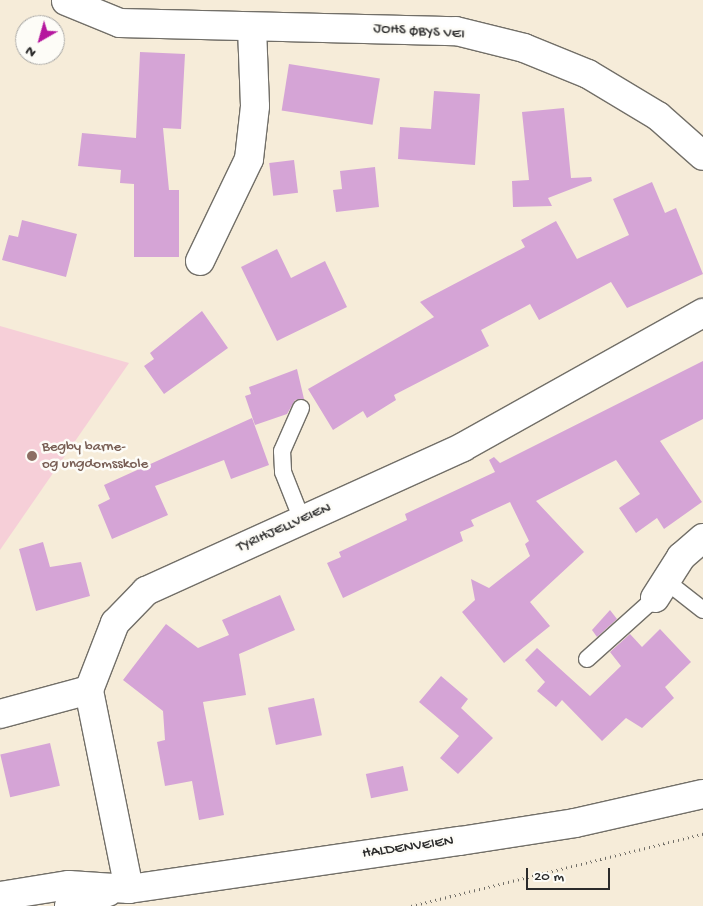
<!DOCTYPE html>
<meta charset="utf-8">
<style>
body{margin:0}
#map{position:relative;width:703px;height:906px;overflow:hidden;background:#f6ecd9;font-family:"Gochi Hand",sans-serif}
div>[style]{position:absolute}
.built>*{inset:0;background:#f6cfd8}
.building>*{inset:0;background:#d5a4d6;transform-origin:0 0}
.path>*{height:3px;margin-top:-1.5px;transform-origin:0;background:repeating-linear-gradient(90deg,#726f68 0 1px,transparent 0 5px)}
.roads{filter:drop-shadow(1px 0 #726f68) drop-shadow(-1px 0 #726f68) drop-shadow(0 1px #726f68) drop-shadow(0 -1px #726f68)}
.service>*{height:16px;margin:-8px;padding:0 8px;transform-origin:8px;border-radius:8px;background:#fff}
.minor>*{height:28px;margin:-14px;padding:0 14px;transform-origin:14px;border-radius:14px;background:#fff}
.primary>*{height:28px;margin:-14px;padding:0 14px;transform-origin:14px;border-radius:14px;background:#fff}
.dots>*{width:14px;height:14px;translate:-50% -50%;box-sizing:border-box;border:2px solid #fdfcf7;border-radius:50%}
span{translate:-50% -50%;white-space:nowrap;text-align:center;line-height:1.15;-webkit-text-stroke:5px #fdfcf7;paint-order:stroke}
.street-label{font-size:15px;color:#2b2b2b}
.education-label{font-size:15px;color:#785e54}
.left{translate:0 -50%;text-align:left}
.north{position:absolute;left:15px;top:15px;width:50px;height:50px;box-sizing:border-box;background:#fdfcf7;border:1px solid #a9a8a5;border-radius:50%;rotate:218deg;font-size:14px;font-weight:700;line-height:20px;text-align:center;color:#2b2b2b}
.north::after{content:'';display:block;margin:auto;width:18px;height:22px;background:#b5179e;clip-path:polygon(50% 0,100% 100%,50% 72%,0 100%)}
.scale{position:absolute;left:526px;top:868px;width:84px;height:22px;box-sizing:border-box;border:2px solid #2b2b2b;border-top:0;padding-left:6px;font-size:15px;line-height:18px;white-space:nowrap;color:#2b2b2b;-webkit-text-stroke:4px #fdfcf7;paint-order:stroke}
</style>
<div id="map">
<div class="built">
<i style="clip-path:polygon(0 326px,129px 363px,0 550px)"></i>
</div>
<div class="building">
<i style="clip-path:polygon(140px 52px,185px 54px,181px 129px,163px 128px,169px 190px,179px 190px,179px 257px,134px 257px,134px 184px,120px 183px,121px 170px,78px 166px,82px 133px,136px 138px)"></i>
<i style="left:289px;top:64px;width:92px;height:47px;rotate:9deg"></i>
<i style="clip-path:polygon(434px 91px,480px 94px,475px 165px,398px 159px,400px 127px,431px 129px)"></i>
<i style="clip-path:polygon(564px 108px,571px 178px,591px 177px,592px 181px,548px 198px,552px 206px,513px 207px,512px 181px,529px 180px,522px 112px)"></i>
<i style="left:294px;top:160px;width:33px;height:25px;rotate:83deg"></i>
<i style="clip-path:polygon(375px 167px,379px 207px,336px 212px,333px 190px,342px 189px,340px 171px)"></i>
<i style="clip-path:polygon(652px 182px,665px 213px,676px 208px,703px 274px,627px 308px,611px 282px,539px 320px,530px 304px,481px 330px,489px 346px,394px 395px,396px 400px,367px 418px,363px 411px,333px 430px,308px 389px,434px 317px,420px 302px,525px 247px,521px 240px,556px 221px,577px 259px,629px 235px,613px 199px)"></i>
<i style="clip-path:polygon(22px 220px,77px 234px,66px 277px,2px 260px,9px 235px,18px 237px)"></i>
<i style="clip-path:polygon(277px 249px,291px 278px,325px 261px,347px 307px,277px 341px,241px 267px)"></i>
<i style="clip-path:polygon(202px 311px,228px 348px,164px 394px,144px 366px,154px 359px,150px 353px)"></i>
<i style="clip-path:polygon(703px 361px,703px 419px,660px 441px,702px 502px,664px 529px,657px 518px,636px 533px,619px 508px,640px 494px,616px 460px,536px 501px,584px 552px,530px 602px,550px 626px,504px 663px,462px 612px,475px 600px,471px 579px,489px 588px,530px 556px,525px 544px,529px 541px,510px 502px,471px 520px,474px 526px,460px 532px,463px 541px,343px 598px,327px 563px,341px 557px,339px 552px,407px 520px,405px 514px,495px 472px,489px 460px,494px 457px,500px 463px)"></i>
<i style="clip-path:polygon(297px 369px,304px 399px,295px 400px,287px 414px,255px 425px,245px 396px,251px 394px,249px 387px)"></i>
<i style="clip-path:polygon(252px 418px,269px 465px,231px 479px,224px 460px,155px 486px,168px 515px,112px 539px,98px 505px,110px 499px,104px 485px)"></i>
<i style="clip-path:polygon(43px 542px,50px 567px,81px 562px,90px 596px,36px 611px,19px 549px)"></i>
<i style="clip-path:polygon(280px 595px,295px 630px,239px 654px,246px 695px,203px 702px,224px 815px,199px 820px,192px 781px,165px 786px,157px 742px,165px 740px,163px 711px,123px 680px,166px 624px,198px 648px,229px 635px,222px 620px)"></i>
<i style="clip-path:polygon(610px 610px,617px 619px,597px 637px,592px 630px)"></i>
<i style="clip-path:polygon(660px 629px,691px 662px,665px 687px,674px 698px,642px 728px,626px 718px,602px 741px,562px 700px,556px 707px,537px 691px,545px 682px,525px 660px,537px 648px,590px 696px,621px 666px,610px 652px,630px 634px,642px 647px)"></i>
<i style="clip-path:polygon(441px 676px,468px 699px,461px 708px,493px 738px,458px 774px,440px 758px,459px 736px,419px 702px)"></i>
<i style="left:314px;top:698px;width:38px;height:47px;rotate:78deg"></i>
<i style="left:50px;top:743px;width:44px;height:51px;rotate:77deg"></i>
<i style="left:403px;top:766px;width:25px;height:38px;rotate:78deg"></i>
</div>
<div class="path">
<i style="left:411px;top:906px;width:301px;rotate:-13.9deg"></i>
</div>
<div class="roads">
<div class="service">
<i style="left:301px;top:408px;width:47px;rotate:113.8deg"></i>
<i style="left:282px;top:451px;width:21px;rotate:87deg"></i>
<i style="left:283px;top:472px;width:52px;rotate:68.4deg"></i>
<i style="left:666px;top:581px;width:47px;rotate:38.1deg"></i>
<i style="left:587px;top:659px;width:91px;rotate:-41.9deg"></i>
</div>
<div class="minor">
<i style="left:66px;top:1px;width:58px;rotate:22.2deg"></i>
<i style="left:120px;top:23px;width:336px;rotate:1.4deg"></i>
<i style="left:456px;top:31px;width:70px;rotate:14deg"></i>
<i style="left:524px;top:48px;width:69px;rotate:22.1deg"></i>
<i style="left:588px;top:74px;width:82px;rotate:31deg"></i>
<i style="left:658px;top:116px;width:60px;rotate:41.6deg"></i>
<i style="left:200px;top:261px;width:113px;rotate:-64.3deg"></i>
<i style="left:249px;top:159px;width:53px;rotate:-83.5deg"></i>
<i style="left:255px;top:106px;width:79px;rotate:-92.2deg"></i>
<i style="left:655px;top:598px;width:49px;rotate:-57.6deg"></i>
<i style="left:681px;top:557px;width:29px;rotate:-41deg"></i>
<i style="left:0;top:714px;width:92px;rotate:-15.1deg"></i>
<i style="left:129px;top:889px;width:203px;rotate:-101.4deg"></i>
<i style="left:89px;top:690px;width:72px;rotate:-68.8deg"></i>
<i style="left:115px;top:623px;width:45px;rotate:-45.9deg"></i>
<i style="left:146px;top:591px;width:348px;rotate:-24.4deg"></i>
<i style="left:463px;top:447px;width:275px;rotate:-29.2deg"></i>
</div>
<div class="primary">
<i style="left:0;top:896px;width:70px;rotate:-9.1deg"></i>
<i style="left:69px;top:885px;width:60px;rotate:3.8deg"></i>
<i style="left:129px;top:889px;width:334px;rotate:-8.3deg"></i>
<i style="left:460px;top:841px;width:116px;rotate:-8.9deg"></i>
<i style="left:575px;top:823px;width:131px;rotate:-12.8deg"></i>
<i style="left:69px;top:906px;width:41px;rotate:-19.7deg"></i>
</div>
</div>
<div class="dots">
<i style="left:32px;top:456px;background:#8d6e63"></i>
</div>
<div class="street-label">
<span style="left:419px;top:32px;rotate:4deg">JOHS ØBYS VEI</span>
<span style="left:284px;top:528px;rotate:-24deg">TYRIHJELLVEIEN</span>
<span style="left:408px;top:848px;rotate:-8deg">HALDENVEIEN</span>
</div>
<div class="education-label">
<span class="left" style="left:42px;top:456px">Begby barne-<br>og ungdomsskole</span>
</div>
<div class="north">N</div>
<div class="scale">20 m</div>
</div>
